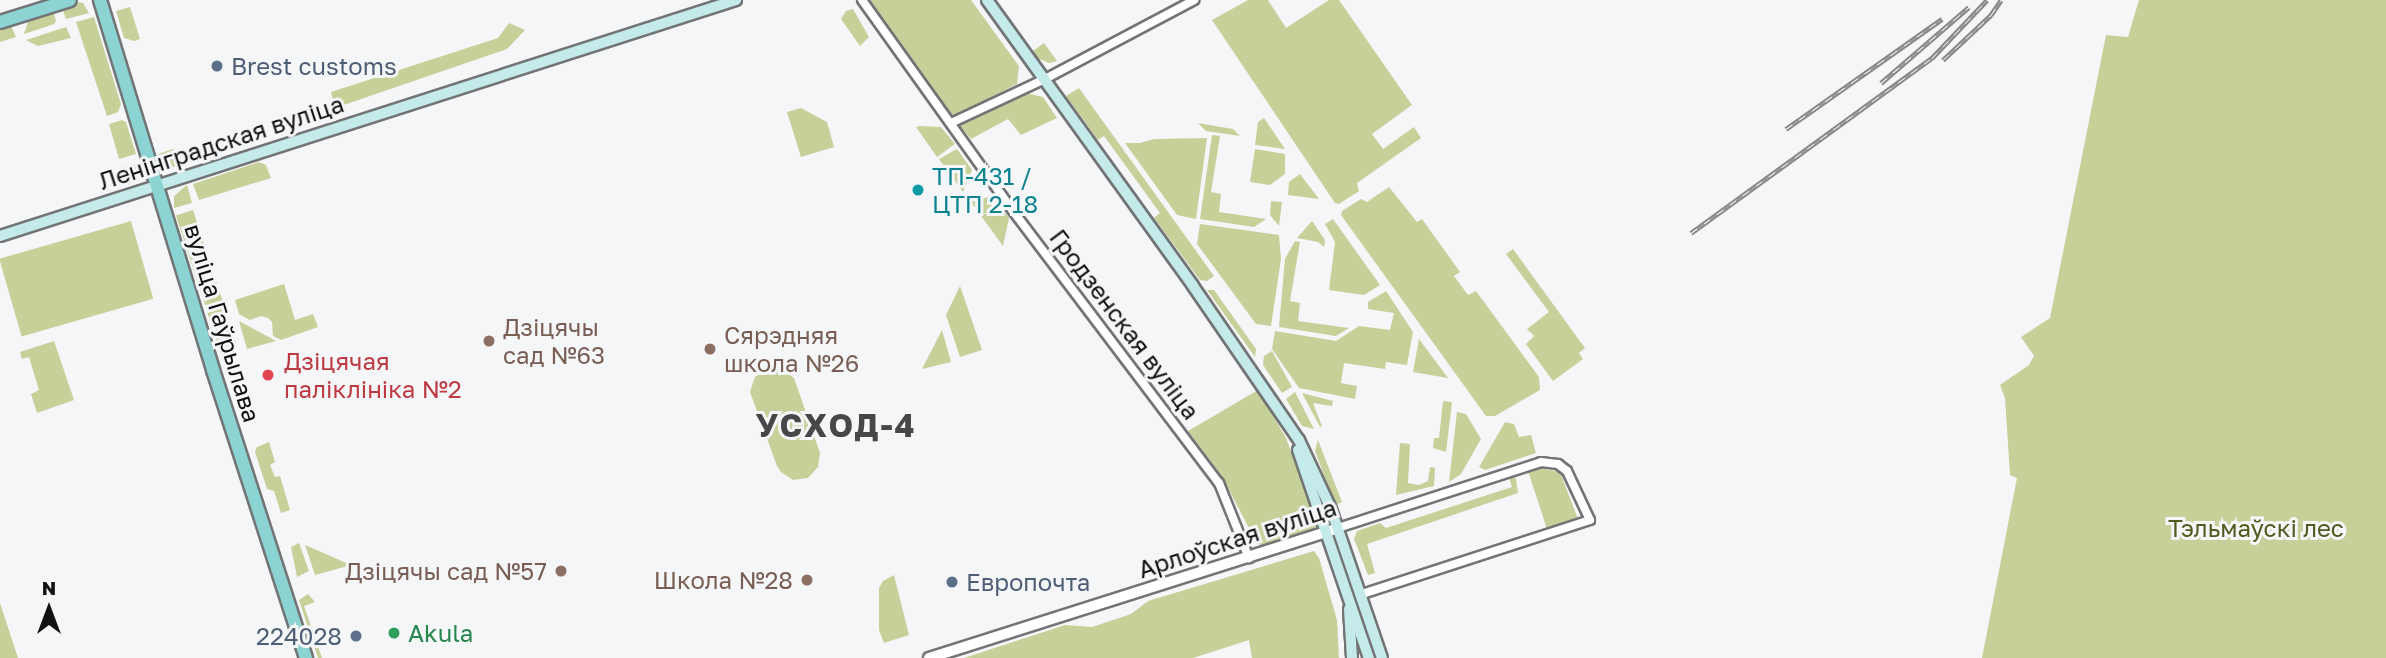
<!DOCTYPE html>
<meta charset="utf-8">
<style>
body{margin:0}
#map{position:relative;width:2386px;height:658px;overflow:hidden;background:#f5f6f8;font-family:"Golos Text",sans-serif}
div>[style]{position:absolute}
.green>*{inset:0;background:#c6d099;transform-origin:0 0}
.roads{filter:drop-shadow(2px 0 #737475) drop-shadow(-2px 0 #737475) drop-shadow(0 2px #737475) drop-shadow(0 -2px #737475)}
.minor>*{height:8px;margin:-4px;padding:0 4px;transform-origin:4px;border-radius:4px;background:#fff}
.tertiary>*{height:10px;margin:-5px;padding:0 5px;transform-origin:5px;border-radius:5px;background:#fff}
.secondary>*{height:10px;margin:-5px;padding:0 5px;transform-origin:5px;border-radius:5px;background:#c5eaea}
.primary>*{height:12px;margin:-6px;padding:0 6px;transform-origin:6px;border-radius:6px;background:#8cd4d4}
.rail>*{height:5px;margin-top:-2.5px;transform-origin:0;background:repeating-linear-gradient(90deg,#f5f6f8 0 8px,#88888a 0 16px);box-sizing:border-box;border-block:2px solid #88888a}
.dots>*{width:19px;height:19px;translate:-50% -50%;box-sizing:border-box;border:4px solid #f5f6f8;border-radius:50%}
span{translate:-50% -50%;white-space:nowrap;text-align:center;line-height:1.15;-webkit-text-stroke:6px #f5f6f8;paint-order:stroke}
.service-label{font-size:24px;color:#4e5e75}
.left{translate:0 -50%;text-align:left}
.right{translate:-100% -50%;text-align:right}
.street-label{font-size:24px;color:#111112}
.culture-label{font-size:24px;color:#0d838f}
.education-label{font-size:24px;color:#785e54}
.health-label{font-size:24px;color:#be3a42}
.park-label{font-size:24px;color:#525a20}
.leisure-label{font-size:24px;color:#27864d}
.district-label{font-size:32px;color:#464748;font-weight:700;letter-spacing:2px}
.north{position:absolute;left:14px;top:574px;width:70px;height:70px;-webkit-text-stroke:5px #f5f6f8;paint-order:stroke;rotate:0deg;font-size:19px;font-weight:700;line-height:28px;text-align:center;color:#111112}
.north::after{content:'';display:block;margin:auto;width:24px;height:32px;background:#111112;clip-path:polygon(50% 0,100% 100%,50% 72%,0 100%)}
</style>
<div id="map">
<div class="green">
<i style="clip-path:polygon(869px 0,971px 0,1019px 66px,1017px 84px,953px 117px)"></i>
<i style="clip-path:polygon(1248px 0,1268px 0,1286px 28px,1329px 0,1339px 0,1412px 105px,1372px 134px,1383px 149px,1414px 127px,1421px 138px,1357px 183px,1359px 191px,1339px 204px,1335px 203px,1212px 20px)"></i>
<i style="clip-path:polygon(2139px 0,2386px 0,2386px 658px,1982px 658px,2017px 478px,2010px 475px,2005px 398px,2000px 385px,2029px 365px,2034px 356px,2021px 337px,2050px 318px,2106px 35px,2128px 37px)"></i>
<i style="clip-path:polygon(77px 2px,83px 3px,89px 13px,66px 19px,62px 7px)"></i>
<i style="clip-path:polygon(130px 7px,140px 39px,134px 41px,124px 38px,116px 11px)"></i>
<i style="clip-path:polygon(853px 9px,869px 37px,860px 46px,841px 19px,846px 11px)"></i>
<i style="clip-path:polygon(53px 10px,56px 21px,54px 24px,24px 34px,29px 19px)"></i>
<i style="clip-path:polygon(94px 17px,121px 104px,118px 112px,107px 116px,76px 22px)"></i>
<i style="clip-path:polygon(509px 23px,525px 30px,507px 49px,335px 108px,331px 92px,498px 38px)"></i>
<i style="clip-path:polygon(10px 24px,16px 37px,0 42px,0 27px)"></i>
<i style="clip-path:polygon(66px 27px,71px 38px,38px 46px,26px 40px)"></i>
<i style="clip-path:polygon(1044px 43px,1057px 61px,1049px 63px,1037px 58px,1033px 51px)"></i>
<i style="clip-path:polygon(1079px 88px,1214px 276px,1207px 281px,1200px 280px,1154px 218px,1160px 213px,1104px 136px,1098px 140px,1066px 96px)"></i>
<i style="clip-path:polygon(1026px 93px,1043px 97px,1057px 118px,1021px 135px,1008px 119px,971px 139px,959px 125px)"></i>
<i style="clip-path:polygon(801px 108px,827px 122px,834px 147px,801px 157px,787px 112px)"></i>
<i style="clip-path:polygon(1264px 118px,1285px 149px,1255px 145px,1258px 122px)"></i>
<i style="clip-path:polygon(122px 120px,126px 122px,136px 154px,119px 159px,109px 124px)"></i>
<i style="clip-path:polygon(1198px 123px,1233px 129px,1240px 136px,1206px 131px)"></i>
<i style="clip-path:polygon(920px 126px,941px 127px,955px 144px,937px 157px,916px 127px)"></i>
<i style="clip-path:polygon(1212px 135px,1220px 136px,1211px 192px,1221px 194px,1219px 212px,1266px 219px,1254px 227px,1200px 219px)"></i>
<i style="clip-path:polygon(1207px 138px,1196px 219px,1177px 215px,1125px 143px,1140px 143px,1154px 139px)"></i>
<i style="clip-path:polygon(173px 149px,179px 165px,170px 168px,162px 165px,158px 154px)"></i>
<i style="clip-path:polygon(957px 149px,972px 170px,963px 192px,939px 159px)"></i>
<i style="clip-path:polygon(1255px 149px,1285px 154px,1285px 174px,1270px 185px,1250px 182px)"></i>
<i style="clip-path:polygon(259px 162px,266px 165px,271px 178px,199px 200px,193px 184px)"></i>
<i style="clip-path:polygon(138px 163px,138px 178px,128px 185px,122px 168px)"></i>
<i style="clip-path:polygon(1300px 174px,1319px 199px,1288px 195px,1289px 182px)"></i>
<i style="clip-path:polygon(187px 185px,192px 203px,174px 208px,174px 196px)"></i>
<i style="clip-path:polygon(1389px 187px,1417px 222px,1422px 219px,1460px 272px,1454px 276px,1468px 295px,1476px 291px,1539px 377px,1540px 390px,1495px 416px,1486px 416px,1341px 215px,1342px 211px,1361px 199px,1367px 202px)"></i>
<i style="clip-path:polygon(992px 196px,1009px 218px,1003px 246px,971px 202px)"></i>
<i style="clip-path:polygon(1271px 201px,1282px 202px,1279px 226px,1270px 215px)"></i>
<i style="left:193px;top:210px;width:140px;height:18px;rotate:72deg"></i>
<i style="clip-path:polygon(1333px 219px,1380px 285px,1364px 295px,1329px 290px,1335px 242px,1325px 224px)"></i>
<i style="left:131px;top:221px;width:81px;height:137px;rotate:74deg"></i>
<i style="clip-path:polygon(1312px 221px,1325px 240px,1324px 247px,1318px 242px,1297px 238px)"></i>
<i style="clip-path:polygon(1200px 224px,1279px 235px,1281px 259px,1271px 326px,1256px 324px,1197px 244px)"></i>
<i style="clip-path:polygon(1295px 241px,1300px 242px,1290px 301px,1300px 303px,1298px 321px,1349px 328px,1336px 336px,1279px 327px,1285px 259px)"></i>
<i style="clip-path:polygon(1513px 249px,1585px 348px,1579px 353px,1583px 359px,1553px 381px,1526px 344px,1534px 336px,1527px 329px,1549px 312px,1506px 254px)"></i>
<i style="clip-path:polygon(284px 284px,295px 320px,313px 314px,318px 327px,281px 340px,273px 336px,272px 322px,268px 318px,261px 316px,250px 320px,239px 314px,235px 300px)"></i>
<i style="clip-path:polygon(960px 286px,982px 350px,960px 357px,946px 315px)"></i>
<i style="clip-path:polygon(1207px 290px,1214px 290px,1256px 349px,1255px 357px)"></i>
<i style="clip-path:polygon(1386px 291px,1413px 332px,1407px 365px,1386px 362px,1385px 369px,1344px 363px,1341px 383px,1357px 386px,1355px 399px,1299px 388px,1272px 349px,1275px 331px,1336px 341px,1359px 326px,1390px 330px,1394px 313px,1368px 309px,1368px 302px)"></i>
<i style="clip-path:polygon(239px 321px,276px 341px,247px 349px)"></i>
<i style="clip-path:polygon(942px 330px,951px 362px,922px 369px)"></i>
<i style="clip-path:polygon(1419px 339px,1448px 378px,1413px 372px)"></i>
<i style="clip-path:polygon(54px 341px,74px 400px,37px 413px,31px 394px,39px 390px,29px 357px,22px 359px,20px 352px)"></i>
<i style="clip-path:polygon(1272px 351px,1292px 387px,1282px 393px,1263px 365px,1264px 356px)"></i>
<i style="clip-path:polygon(767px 368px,782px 369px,794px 378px,820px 453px,818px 467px,808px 478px,793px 480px,781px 472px,777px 466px,750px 392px,755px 377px)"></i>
<i style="clip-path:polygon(1258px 390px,1286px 438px,1318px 522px,1314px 530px,1266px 546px,1257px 544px,1222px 476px,1188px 431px)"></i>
<i style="clip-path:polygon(1295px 392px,1314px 429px,1302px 426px,1286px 399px)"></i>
<i style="clip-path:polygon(1302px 393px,1333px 401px,1332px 406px,1313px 403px,1322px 426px,1320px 427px)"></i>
<i style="clip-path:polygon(1443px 401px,1452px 402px,1446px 452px,1433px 448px,1434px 438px,1439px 438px)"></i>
<i style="clip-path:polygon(1457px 412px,1466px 414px,1481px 439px,1461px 474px,1449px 482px)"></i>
<i style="clip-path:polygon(1505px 422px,1514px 424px,1519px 437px,1531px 435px,1536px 453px,1485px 470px,1479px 467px)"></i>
<i style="clip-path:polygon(1318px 440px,1342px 502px,1335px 505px,1315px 451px)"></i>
<i style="clip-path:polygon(269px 442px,275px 462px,270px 465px,275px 477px,280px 476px,290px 510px,281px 513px,274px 491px,267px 489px,255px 452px,257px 447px)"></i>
<i style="clip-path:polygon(1400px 443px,1410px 444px,1408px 483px,1419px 485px,1428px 481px,1430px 467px,1435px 468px,1434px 486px,1396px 495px)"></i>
<i style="clip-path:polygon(1541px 468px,1560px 472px,1578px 519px,1547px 529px,1528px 471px)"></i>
<i style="clip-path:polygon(1513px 476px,1516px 479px,1518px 493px,1367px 544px,1375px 573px,1368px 575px,1354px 539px,1357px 531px,1380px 523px,1386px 528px,1512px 487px,1509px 477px)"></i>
<i style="clip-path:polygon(299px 543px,309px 571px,297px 577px,291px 547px)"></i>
<i style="clip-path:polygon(305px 545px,351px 565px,315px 575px)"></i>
<i style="clip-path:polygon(1314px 551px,1319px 558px,1337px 620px,1339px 658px,1252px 658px,1249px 640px,1193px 658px,964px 658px,1065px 625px,1092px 627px,1131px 614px,1148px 601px)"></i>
<i style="clip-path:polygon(894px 575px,909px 635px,884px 643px,879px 630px,879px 588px,883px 581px)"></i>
<i style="clip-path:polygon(308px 594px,315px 602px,304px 606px,322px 658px,318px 658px,299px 600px)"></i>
<i style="clip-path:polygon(0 603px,18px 658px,0 658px)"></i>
</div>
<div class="roads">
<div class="minor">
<i style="left:862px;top:0;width:259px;rotate:54.4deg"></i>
<i style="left:1013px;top:211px;width:341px;rotate:52.9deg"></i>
<i style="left:1219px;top:483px;width:81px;rotate:68.2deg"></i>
<i style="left:951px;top:123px;width:104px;rotate:-25.1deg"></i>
<i style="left:1045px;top:79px;width:169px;rotate:-27.9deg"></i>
<i style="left:1338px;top:528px;width:213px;rotate:-18deg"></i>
<i style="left:1541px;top:462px;width:17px;rotate:7deg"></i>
<i style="left:1558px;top:464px;width:11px;rotate:38deg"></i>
<i style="left:1567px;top:471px;width:54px;rotate:64.9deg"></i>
<i style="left:1590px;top:520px;width:240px;rotate:162deg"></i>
</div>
<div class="tertiary">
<i style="left:929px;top:658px;width:429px;rotate:-17.6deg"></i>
</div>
<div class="secondary">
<i style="left:987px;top:0;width:352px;rotate:54.2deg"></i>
<i style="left:1193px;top:286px;width:187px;rotate:55.5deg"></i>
<i style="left:1299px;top:440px;width:76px;rotate:65.1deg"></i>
<i style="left:1331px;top:509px;width:157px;rotate:71.1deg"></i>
<i style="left:0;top:236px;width:773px;rotate:-17.78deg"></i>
<i style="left:1298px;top:450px;width:220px;rotate:71.2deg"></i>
<i style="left:1349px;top:609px;width:49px;rotate:86.5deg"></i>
</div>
<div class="primary">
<i style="left:100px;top:0;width:387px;rotate:73deg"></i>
<i style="left:213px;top:370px;width:303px;rotate:72.1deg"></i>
<i style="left:0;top:22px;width:73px;rotate:-17.4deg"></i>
</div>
</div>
<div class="rail">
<i style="left:1943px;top:60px;width:66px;rotate:-43.2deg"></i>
<i style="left:1991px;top:15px;width:18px;rotate:-56deg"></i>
<i style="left:1881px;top:83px;width:116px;rotate:-40.8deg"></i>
<i style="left:1786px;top:129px;width:191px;rotate:-35.2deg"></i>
<i style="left:1691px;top:233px;width:298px;rotate:-36deg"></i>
<i style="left:1932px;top:58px;width:80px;rotate:-46.5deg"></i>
</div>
<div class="dots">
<i style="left:217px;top:66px;background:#5c6f8a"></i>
<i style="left:918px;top:190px;background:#0f9aa8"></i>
<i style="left:489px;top:341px;background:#8d6e63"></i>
<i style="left:710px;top:349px;background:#8d6e63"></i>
<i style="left:268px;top:375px;background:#e0444e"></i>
<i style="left:561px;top:571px;background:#8d6e63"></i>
<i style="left:807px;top:580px;background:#8d6e63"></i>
<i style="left:952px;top:582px;background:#5c6f8a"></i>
<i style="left:394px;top:633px;background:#2e9e5b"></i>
<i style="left:356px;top:636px;background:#5c6f8a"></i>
</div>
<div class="service-label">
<span class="left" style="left:231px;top:66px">Brest customs</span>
<span class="left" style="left:966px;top:582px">Европочта</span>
<span class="right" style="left:342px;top:636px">224028</span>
</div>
<div class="street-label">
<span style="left:221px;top:142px;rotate:-18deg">Ленінградская вуліца</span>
<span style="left:223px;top:323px;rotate:73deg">вуліца Гаўрылава</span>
<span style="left:1125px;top:324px;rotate:53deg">Гродзенская вуліца</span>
<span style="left:1237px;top:538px;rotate:-18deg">Арлоўская вуліца</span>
</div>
<div class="culture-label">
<span class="left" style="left:932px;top:190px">ТП-431 /<br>ЦТП 2-18</span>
</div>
<div class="education-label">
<span class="left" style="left:503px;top:341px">Дзіцячы<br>сад №63</span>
<span class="left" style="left:724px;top:349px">Сярэдняя<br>школа №26</span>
<span class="right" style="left:547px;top:571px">Дзіцячы сад №57</span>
<span class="right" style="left:793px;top:580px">Школа №28</span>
</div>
<div class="health-label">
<span class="left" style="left:284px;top:375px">Дзіцячая<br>паліклініка №2</span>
</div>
<div class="park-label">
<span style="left:2256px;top:528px">Тэльмаўскі лес</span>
</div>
<div class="leisure-label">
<span class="left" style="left:408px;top:633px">Akula</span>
</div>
<div class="district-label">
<span style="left:836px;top:425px">УСХОД-4</span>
</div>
<div class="north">N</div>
</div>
